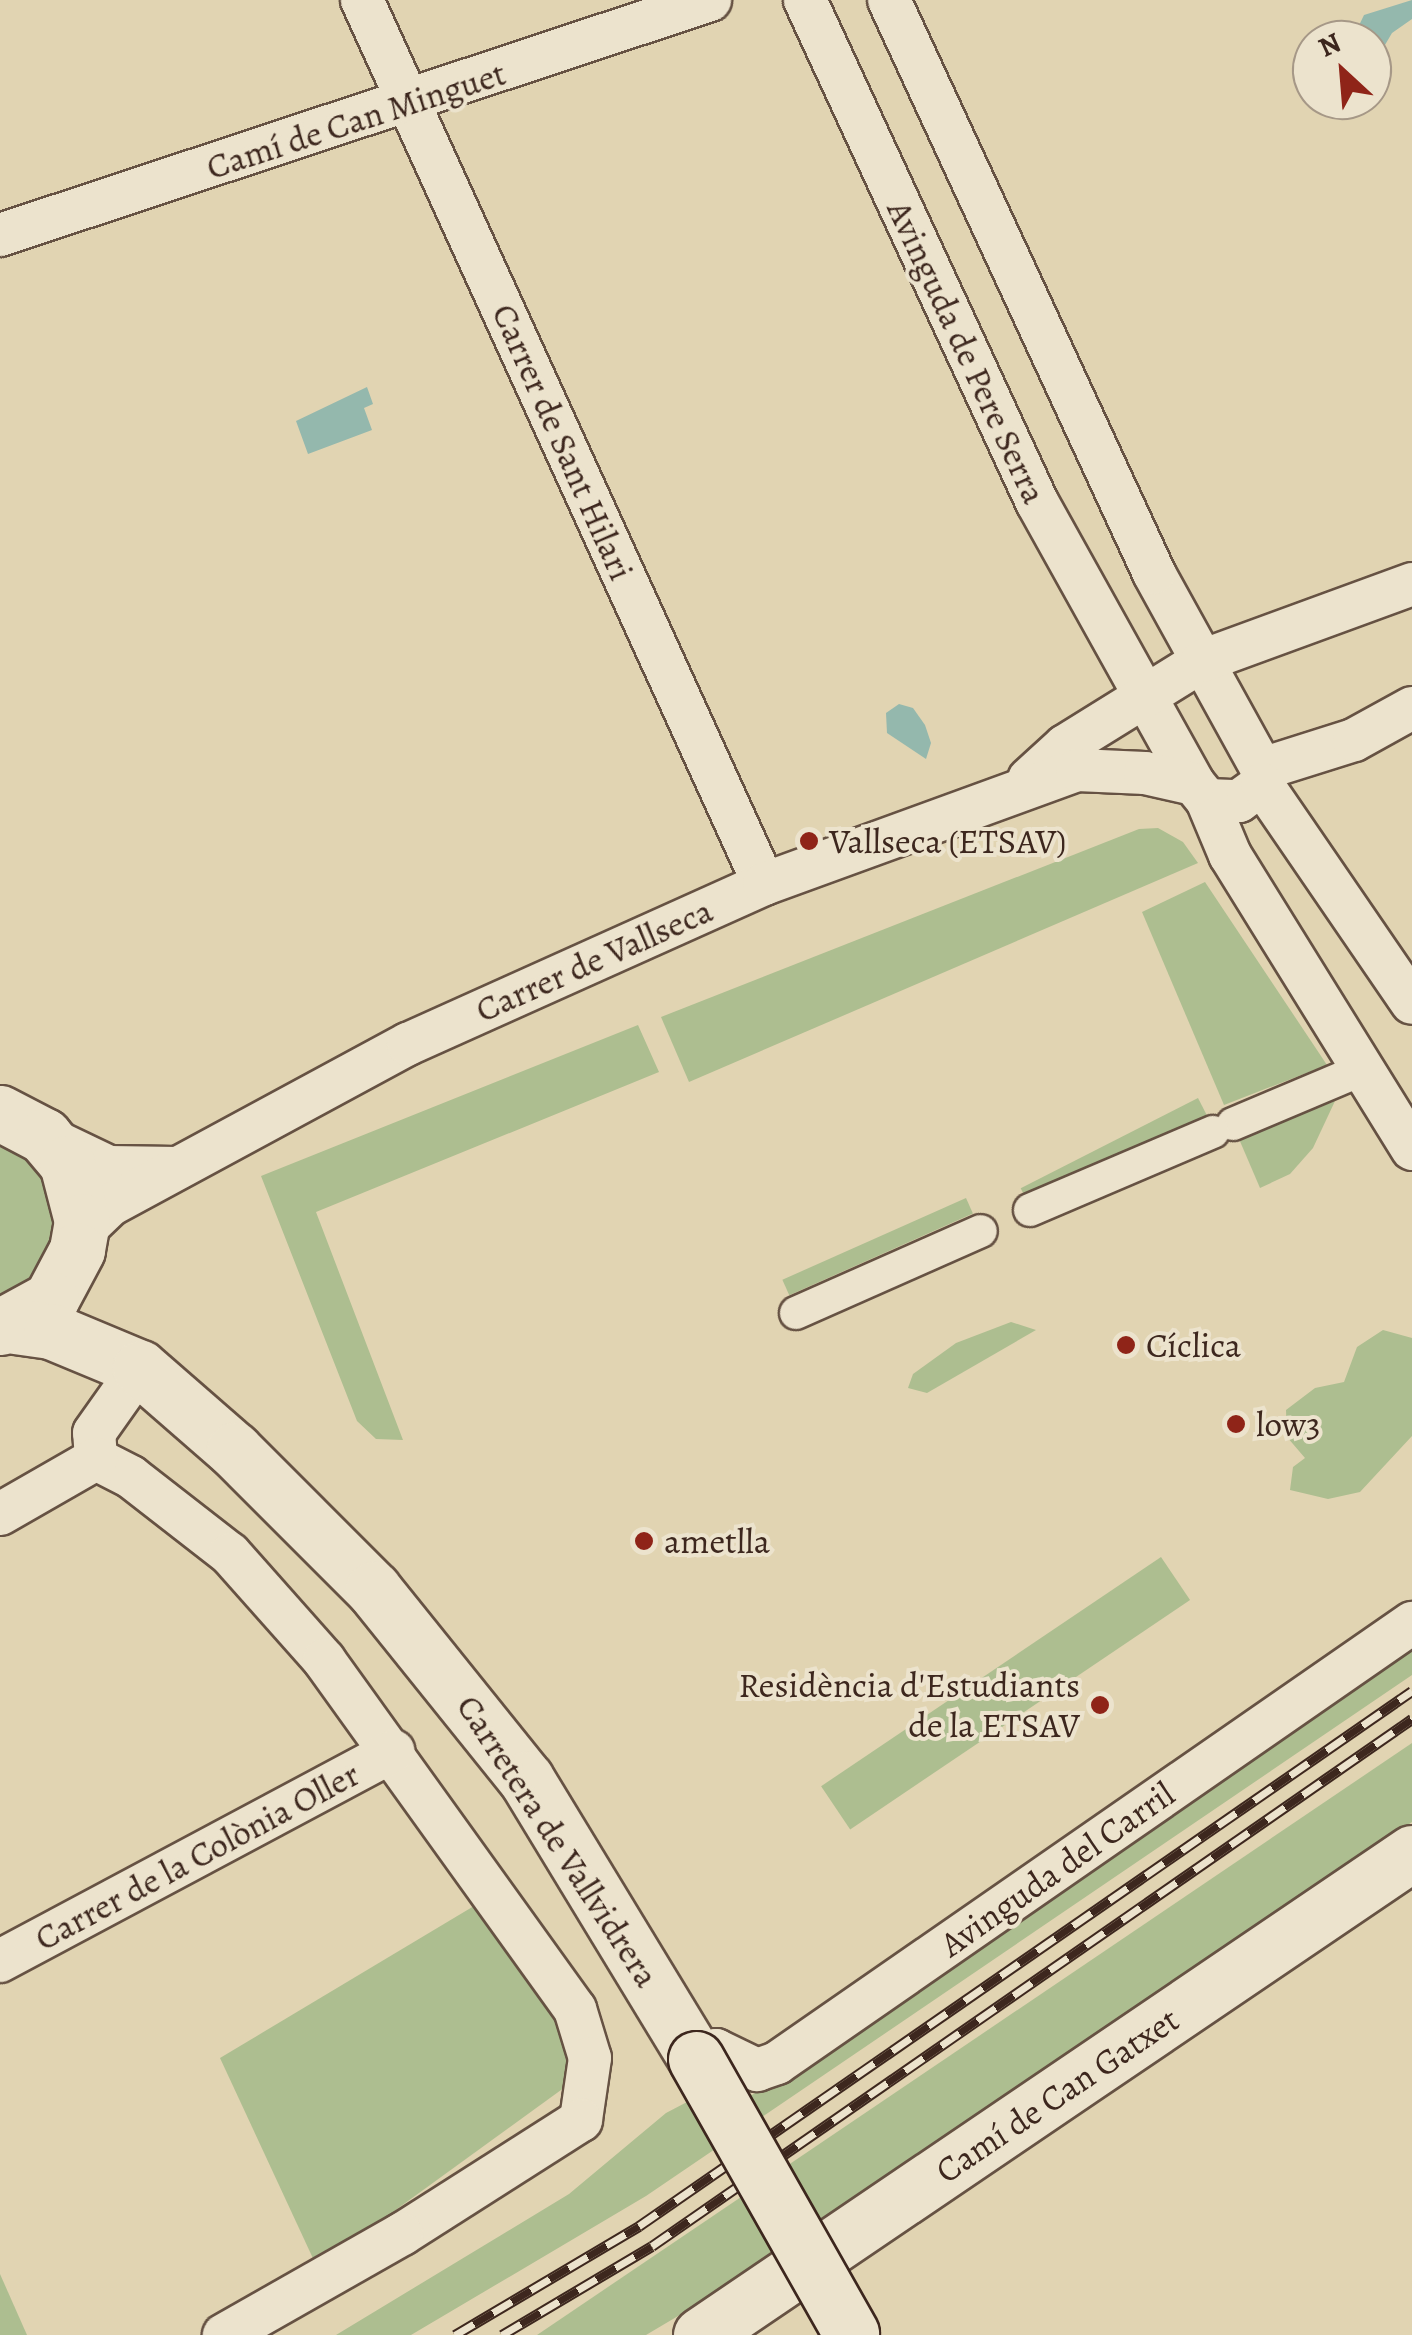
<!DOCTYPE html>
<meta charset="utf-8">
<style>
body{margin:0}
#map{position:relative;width:1412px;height:2335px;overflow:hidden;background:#e1d4b2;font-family:Alegreya,serif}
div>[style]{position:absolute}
.green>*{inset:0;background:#adbe90;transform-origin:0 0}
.water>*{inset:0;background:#94b8ad}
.roads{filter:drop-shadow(2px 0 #665243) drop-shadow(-2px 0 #665243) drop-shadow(0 2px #665243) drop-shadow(0 -2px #665243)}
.pedestrian>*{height:32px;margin:-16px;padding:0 16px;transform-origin:16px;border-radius:16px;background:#ece3cd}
.minor>*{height:42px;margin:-21px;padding:0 21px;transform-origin:21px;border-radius:21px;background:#ece3cd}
.tertiary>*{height:55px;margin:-27.5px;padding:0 27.5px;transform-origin:27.5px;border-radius:27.5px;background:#ece3cd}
.secondary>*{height:55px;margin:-27.5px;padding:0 27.5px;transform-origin:27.5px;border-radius:27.5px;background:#ece3cd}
.rail>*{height:11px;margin-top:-5.5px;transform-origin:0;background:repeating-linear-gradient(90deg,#ece3cd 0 22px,#3d271e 0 44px);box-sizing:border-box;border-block:2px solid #3d271e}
.bridges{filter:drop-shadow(2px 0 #3d271e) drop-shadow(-2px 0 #3d271e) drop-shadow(0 2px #3d271e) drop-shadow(0 -2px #3d271e)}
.secondary-bridge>*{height:55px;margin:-27.5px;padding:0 27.5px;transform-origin:27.5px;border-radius:27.5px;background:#ece3cd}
.dots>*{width:28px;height:28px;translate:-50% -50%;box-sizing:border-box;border:5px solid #ece3cd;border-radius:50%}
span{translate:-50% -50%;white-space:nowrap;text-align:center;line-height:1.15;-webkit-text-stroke:8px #ece3cd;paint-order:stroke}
.street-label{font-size:35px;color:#3d271e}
.poi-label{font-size:35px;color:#3d271e}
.left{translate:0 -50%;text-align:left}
.right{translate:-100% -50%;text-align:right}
.north{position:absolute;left:1292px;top:20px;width:100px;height:100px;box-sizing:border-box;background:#ece3cd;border:2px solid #a69887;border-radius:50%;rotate:334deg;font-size:28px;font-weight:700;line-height:40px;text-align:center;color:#3d271e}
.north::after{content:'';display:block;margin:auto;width:35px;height:45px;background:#8f2418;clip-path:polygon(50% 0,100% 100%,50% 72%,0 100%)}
</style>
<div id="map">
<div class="green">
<i style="clip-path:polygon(1158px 828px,1183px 842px,1198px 863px,689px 1082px,661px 1017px,1139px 829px)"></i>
<i style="clip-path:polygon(1205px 882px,1327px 1065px,1224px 1105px,1142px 912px)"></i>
<i style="clip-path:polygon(638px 1025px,659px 1072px,316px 1212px,403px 1440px,376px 1439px,357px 1421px,261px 1176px)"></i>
<i style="left:1198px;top:1098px;width:22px;height:199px;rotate:63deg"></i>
<i style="clip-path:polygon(1335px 1101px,1313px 1148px,1290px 1174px,1260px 1188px,1239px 1139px)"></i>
<i style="clip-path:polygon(0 1142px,34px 1164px,49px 1191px,55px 1221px,47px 1256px,31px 1280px,0 1299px)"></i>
<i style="left:966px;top:1198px;width:17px;height:201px;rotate:66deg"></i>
<i style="clip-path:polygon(1011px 1322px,1036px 1330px,927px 1393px,908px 1388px,913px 1374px,956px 1343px)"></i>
<i style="clip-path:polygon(1383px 1330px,1412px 1338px,1412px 1436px,1360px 1492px,1328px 1499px,1290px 1490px,1293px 1467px,1305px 1458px,1287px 1437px,1286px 1410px,1315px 1388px,1344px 1382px,1357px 1347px)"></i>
<i style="left:1161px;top:1557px;width:52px;height:410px;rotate:56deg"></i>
<i style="clip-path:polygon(1412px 1649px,1412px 1675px,646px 2196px,411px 2335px,336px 2335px,569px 2194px,666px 2113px,731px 2079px,752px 2095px)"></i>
<i style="clip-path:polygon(1412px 1743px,1412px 1822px,850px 2214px,646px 2335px,537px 2335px)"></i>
<i style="clip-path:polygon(479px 1903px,572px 2039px,572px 2082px,317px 2267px,220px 2058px)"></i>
<i style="clip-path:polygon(0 2274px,27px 2335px,0 2335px)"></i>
</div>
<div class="water">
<i style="clip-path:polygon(1412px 0,1412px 19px,1392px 33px,1372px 67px,1372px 40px,1352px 40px,1364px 15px)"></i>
<i style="clip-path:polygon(367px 387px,373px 404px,364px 408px,372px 430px,308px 454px,296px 421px)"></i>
<i style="clip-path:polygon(899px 704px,913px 708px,925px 725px,931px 743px,926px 759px,887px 733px,886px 713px)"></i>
</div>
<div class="roads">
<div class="pedestrian">
<i style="left:1233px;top:1124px;width:141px;rotate:-22.9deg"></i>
<i style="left:1030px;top:1210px;width:199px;rotate:-23.1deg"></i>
<i style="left:796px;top:1313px;width:202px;rotate:-23.9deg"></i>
</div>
<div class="minor">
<i style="left:362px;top:0;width:971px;rotate:65.55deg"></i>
<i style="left:805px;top:0;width:553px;rotate:65.2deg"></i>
<i style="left:1037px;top:502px;width:323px;rotate:60.9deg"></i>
<i style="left:1194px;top:784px;width:21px;rotate:51deg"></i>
<i style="left:1207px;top:800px;width:32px;rotate:2deg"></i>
<i style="left:1239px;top:801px;width:29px;rotate:-36deg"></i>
<i style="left:1262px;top:784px;width:15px;rotate:-90deg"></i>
<i style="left:1262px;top:769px;width:224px;rotate:-118.9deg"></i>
<i style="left:1154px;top:573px;width:631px;rotate:-114.82deg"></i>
<i style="left:0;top:235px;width:748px;rotate:-18.31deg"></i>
<i style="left:1262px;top:769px;width:96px;rotate:-17.5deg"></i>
<i style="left:1354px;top:740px;width:66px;rotate:-28.9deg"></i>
<i style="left:1029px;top:779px;width:49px;rotate:-42.5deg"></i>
<i style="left:1065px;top:746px;width:161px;rotate:-31.8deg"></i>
<i style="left:1202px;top:661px;width:224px;rotate:-20.1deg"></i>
<i style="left:1262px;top:784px;width:265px;rotate:55.6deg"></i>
<i style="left:1207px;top:800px;width:60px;rotate:67.3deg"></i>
<i style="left:1230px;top:855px;width:346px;rotate:58.2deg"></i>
<i style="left:46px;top:1137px;width:70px;rotate:25.5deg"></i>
<i style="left:109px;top:1167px;width:68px;rotate:0.8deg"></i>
<i style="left:80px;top:1234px;width:42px;rotate:-44deg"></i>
<i style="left:110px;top:1205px;width:339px;rotate:-28.4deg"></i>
<i style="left:408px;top:1044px;width:390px;rotate:-24.2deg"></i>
<i style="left:764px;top:884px;width:333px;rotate:-20deg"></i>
<i style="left:1077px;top:770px;width:68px;rotate:2.5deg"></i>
<i style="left:1145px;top:773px;width:50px;rotate:12.7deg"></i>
<i style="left:96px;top:1459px;width:39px;rotate:27deg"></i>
<i style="left:131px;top:1477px;width:125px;rotate:37.9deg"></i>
<i style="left:230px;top:1554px;width:142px;rotate:48.4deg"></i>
<i style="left:324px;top:1660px;width:430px;rotate:54.3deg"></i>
<i style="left:575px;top:2009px;width:51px;rotate:73deg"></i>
<i style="left:590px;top:2058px;width:63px;rotate:98.3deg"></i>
<i style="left:581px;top:2120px;width:212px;rotate:147.5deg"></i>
<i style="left:402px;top:2234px;width:205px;rotate:150.4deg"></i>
<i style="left:96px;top:1459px;width:26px;rotate:-94deg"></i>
<i style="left:94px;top:1433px;width:80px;rotate:-54.7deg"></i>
<i style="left:0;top:1514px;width:111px;rotate:-29.8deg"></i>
<i style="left:0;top:1961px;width:446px;rotate:-28.1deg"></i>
<i style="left:696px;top:2059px;width:22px;rotate:-24deg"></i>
<i style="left:716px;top:2050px;width:46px;rotate:26deg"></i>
<i style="left:757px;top:2070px;width:21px;rotate:-19deg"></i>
<i style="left:777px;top:2063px;width:773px;rotate:-34.72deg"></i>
</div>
<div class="tertiary">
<i style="left:701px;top:2335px;width:859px;rotate:-34.13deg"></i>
</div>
<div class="secondary">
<i style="left:0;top:1113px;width:50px;rotate:27.6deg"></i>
<i style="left:44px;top:1136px;width:35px;rotate:50deg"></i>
<i style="left:67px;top:1163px;width:60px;rotate:75.5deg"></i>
<i style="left:82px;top:1221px;width:29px;rotate:100deg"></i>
<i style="left:77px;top:1250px;width:55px;rotate:118deg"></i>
<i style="left:51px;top:1299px;width:58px;rotate:151.2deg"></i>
<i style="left:8px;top:1325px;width:43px;rotate:7.9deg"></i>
<i style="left:51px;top:1331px;width:96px;rotate:22.6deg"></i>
<i style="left:140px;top:1368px;width:125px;rotate:41.1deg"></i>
<i style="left:234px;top:1450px;width:197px;rotate:45deg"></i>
<i style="left:373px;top:1589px;width:244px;rotate:51.2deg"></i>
<i style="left:526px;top:1779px;width:328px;rotate:58.7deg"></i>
</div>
</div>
<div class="rail">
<i style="left:455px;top:2335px;width:214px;rotate:-30.6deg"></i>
<i style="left:639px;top:2226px;width:940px;rotate:-34.69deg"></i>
<i style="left:502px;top:2335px;width:174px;rotate:-30.7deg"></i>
<i style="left:652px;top:2246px;width:925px;rotate:-34.74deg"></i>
</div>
<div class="bridges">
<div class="secondary-bridge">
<i style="left:696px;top:2059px;width:315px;rotate:60.5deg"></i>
</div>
</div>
<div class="dots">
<i style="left:809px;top:841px;background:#8f2418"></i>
<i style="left:1126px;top:1345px;background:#8f2418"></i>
<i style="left:1236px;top:1424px;background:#8f2418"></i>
<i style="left:644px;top:1541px;background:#8f2418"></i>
<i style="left:1100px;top:1705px;background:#8f2418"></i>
</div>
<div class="street-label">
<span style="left:356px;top:120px;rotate:-18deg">Camí de Can Minguet</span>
<span style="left:967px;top:352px;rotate:65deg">Avinguda de Pere Serra</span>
<span style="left:563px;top:442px;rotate:66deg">Carrer de Sant Hilari</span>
<span style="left:594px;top:960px;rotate:-24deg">Carrer de Vallseca</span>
<span style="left:558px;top:1841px;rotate:57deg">Carretera de Vallvidrera</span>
<span style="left:197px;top:1856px;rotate:-28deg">Carrer de la Colònia Oller</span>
<span style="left:1057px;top:1869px;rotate:-35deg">Avinguda del Carril</span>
<span style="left:1057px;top:2095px;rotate:-34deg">Camí de Can Gatxet</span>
</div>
<div class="poi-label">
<span class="left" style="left:829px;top:841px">Vallseca (ETSAV)</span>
<span class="left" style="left:1146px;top:1345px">Cíclica</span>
<span class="left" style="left:1256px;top:1424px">low3</span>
<span class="left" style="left:664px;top:1541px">ametlla</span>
<span class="right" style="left:1080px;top:1705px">Residència d'Estudiants<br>de la ETSAV</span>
</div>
<div class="north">N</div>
</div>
